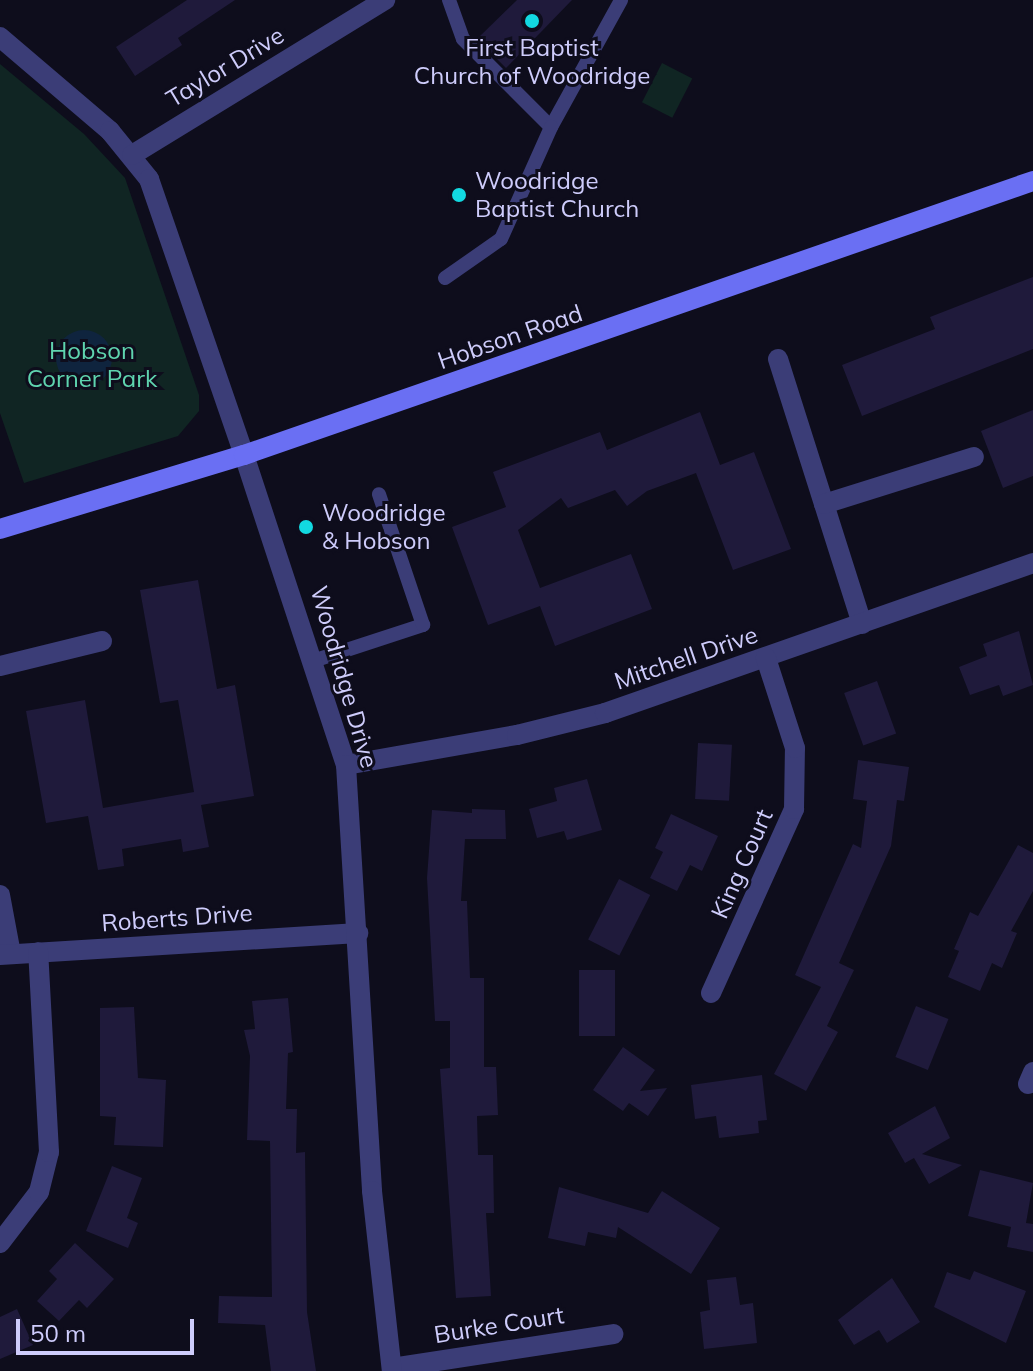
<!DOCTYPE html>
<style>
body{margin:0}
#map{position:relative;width:1033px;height:1371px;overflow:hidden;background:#0e0d1c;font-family:Mulish,sans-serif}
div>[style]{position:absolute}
.green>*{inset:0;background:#102523;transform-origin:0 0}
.water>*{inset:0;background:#0f243e}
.round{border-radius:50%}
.building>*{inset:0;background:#1f1a3b;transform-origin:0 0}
.service>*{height:14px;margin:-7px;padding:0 7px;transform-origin:7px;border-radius:7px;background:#3b3d77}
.minor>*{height:20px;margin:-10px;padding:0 10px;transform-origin:10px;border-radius:10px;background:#3b3d77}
.tertiary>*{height:20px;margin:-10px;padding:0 10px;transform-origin:10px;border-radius:10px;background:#3b3d77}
.secondary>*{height:20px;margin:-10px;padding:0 10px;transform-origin:10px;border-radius:10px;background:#6a6ff3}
.dots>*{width:22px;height:22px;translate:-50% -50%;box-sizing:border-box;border:4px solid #0e0d1c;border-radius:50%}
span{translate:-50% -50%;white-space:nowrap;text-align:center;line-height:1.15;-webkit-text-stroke:6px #0e0d1c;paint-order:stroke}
.poi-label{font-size:24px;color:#ceccfb}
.left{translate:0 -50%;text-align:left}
.street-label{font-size:24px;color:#ceccfb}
.park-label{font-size:24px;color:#5fd4af}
.scale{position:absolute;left:16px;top:1319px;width:178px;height:36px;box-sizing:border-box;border:4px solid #ceccfb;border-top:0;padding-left:10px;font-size:24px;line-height:28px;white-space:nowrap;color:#ceccfb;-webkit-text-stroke:6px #0e0d1c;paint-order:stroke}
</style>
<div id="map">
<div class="green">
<i style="left:662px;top:63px;width:34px;height:44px;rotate:27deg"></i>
<i style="clip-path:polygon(0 64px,84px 134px,125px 178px,199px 395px,199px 411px,178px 436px,24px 483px,0 413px)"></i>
</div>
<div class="water">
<i class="round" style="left:56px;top:330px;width:56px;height:56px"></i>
</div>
<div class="building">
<i style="clip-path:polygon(187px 0,235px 0,178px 38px,182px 45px,135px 76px,116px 47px)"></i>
<i style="clip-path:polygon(517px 0,572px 0,506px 68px,477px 39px)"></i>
<i style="clip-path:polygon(1033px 277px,1033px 349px,862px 416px,842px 365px,935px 329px,930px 317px)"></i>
<i style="clip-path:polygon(1033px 410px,1033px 476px,1003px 488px,981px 431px)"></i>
<i style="clip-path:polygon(700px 412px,720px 465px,754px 452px,791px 549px,733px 570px,696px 473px,647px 491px,627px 506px,615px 490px,568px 508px,561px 498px,518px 530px,540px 588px,631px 554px,652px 609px,555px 646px,540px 606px,488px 625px,452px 527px,506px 507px,493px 472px,600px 432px,607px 450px)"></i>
<i style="clip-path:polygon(198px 580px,217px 689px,235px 685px,254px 796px,201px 805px,209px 847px,183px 852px,181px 839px,122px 849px,124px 866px,98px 870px,88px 816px,46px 823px,26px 711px,85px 700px,103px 808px,194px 792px,178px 700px,160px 703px,140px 590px)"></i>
<i style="clip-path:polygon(1019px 631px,1033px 685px,1003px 696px,999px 685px,970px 695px,959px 667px,987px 656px,983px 644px)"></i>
<i style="left:877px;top:681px;width:56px;height:35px;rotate:70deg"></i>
<i style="left:698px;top:743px;width:34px;height:56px;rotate:3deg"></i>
<i style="clip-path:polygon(858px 760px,909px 767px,904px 801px,897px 800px,891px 846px,839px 963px,854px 970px,827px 1026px,838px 1032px,806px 1091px,774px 1074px,821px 987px,795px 975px,853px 844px,861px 848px,867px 801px,853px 799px)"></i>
<i style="clip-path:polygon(587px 779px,602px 830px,567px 840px,564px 831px,537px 838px,529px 809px,557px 801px,554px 788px)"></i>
<i style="clip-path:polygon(472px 809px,505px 810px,506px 839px,465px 839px,461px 901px,467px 901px,470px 978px,484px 978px,484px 1067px,496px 1067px,498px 1115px,477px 1116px,478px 1155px,493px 1155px,494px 1213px,486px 1213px,491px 1296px,456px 1298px,440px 1069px,450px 1068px,450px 1021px,435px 1021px,427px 878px,432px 810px,472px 813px)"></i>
<i style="clip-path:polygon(671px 814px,718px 836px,702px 871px,690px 865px,677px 891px,650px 878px,663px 852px,655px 848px)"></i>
<i style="clip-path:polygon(1018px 845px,1033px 853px,1033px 891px,1011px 931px,1017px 933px,1002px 968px,992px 963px,980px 991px,948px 977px,959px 951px,954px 949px,970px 912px,978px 916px)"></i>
<i style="left:619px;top:879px;width:35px;height:68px;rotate:27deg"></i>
<i style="left:579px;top:970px;width:36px;height:66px"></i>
<i style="clip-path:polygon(288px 998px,293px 1052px,288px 1053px,286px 1109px,297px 1109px,296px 1153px,305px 1152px,307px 1312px,316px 1371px,271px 1371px,265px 1325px,218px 1323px,219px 1296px,272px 1297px,270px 1141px,247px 1140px,250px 1056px,244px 1030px,255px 1029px,252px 1001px)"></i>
<i style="left:916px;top:1006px;width:35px;height:55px;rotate:22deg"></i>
<i style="clip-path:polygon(134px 1007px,138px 1078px,166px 1080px,163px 1147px,114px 1145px,116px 1117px,100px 1116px,100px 1008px)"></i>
<i style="clip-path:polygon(623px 1047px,655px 1070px,640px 1091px,667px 1088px,648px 1116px,629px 1103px,623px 1111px,593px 1090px)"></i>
<i style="clip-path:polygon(762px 1075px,767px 1120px,758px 1121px,759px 1133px,719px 1138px,716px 1116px,695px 1119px,691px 1085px)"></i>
<i style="clip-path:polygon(935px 1106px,950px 1138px,922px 1154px,962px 1165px,929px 1184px,914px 1158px,905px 1163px,888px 1133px)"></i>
<i style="clip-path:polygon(112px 1166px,142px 1178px,127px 1218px,138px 1223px,128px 1248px,86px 1231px)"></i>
<i style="clip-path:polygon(980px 1170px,1033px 1183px,1026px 1223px,1033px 1224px,1033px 1252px,1007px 1247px,1011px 1227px,968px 1216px)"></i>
<i style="clip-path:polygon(559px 1187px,648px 1213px,662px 1191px,720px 1228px,691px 1274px,618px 1227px,616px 1238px,588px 1232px,585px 1246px,548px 1238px)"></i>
<i style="clip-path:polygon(75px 1243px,114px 1279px,87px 1308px,79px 1300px,59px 1321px,37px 1301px,57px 1279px,49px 1271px)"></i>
<i style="clip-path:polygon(974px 1271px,1026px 1291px,1006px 1343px,934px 1307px,947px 1272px,970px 1280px)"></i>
<i style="clip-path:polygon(736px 1277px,740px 1305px,753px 1303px,757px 1343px,704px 1349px,700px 1312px,710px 1310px,707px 1280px)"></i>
<i style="clip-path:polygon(892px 1278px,920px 1322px,887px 1343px,879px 1330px,854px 1345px,838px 1320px)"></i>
<i style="clip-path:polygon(17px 1309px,33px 1345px,0 1359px,0 1317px)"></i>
</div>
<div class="service">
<i style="left:449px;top:0;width:41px;rotate:70.3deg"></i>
<i style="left:463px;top:39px;width:124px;rotate:45deg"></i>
<i style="left:551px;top:127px;width:145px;rotate:-61.1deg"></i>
<i style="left:445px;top:278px;width:68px;rotate:-34.9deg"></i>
<i style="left:501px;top:239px;width:123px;rotate:-65.9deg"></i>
<i style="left:316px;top:660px;width:113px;rotate:-18.1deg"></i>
<i style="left:423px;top:625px;width:138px;rotate:-108.6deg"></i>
</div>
<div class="minor">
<i style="left:0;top:37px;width:145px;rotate:40.5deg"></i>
<i style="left:110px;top:131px;width:62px;rotate:50.9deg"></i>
<i style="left:149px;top:179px;width:292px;rotate:71deg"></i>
<i style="left:132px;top:155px;width:297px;rotate:-31.5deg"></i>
<i style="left:778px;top:359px;width:278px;rotate:72.4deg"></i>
<i style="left:824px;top:504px;width:157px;rotate:-17.4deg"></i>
<i style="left:0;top:666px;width:105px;rotate:-13.8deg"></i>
<i style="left:346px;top:765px;width:174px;rotate:-10deg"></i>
<i style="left:517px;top:735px;width:91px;rotate:-14deg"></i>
<i style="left:605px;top:713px;width:454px;rotate:-19.3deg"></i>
<i style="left:0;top:895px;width:60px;rotate:79.4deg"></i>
<i style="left:0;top:955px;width:359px;rotate:-3.5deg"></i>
<i style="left:711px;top:993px;width:202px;rotate:-65.7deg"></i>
<i style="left:794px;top:809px;width:61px;rotate:-89.1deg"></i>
<i style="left:795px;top:748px;width:95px;rotate:-107.9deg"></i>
<i style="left:1028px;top:1084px;width:13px;rotate:-67deg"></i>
<i style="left:0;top:1243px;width:64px;rotate:-52.6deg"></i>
<i style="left:39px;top:1192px;width:41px;rotate:-76deg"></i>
<i style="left:49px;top:1152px;width:200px;rotate:-93.1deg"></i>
<i style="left:392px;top:1368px;width:224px;rotate:-8.7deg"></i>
</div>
<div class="tertiary">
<i style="left:244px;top:455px;width:326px;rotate:71.8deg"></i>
<i style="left:346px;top:765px;width:427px;rotate:86.5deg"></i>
<i style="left:372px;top:1191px;width:181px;rotate:83.7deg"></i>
</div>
<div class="secondary">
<i style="left:0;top:529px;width:255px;rotate:-16.9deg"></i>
<i style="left:244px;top:455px;width:835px;rotate:-19.15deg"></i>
</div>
<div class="dots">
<i style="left:532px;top:21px;background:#12d9e1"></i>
<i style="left:459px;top:195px;background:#12d9e1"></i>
<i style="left:306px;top:527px;background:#12d9e1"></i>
</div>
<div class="poi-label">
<span style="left:532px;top:62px">First Baptist<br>Church of Woodridge</span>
<span class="left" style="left:475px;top:195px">Woodridge<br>Baptist Church</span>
<span class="left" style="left:322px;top:527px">Woodridge<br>&amp; Hobson</span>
</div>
<div class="street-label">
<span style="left:225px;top:67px;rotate:-31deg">Taylor Drive</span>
<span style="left:510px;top:337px;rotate:-19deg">Hobson Road</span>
<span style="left:686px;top:658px;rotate:-19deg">Mitchell Drive</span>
<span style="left:344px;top:677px;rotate:74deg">Woodridge Drive</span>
<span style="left:742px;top:864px;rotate:-66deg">King Court</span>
<span style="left:177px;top:918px;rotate:-4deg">Roberts Drive</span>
<span style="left:499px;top:1325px;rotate:-9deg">Burke Court</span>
</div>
<div class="park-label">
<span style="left:92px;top:365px">Hobson<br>Corner Park</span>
</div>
<div class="scale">50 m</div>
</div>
